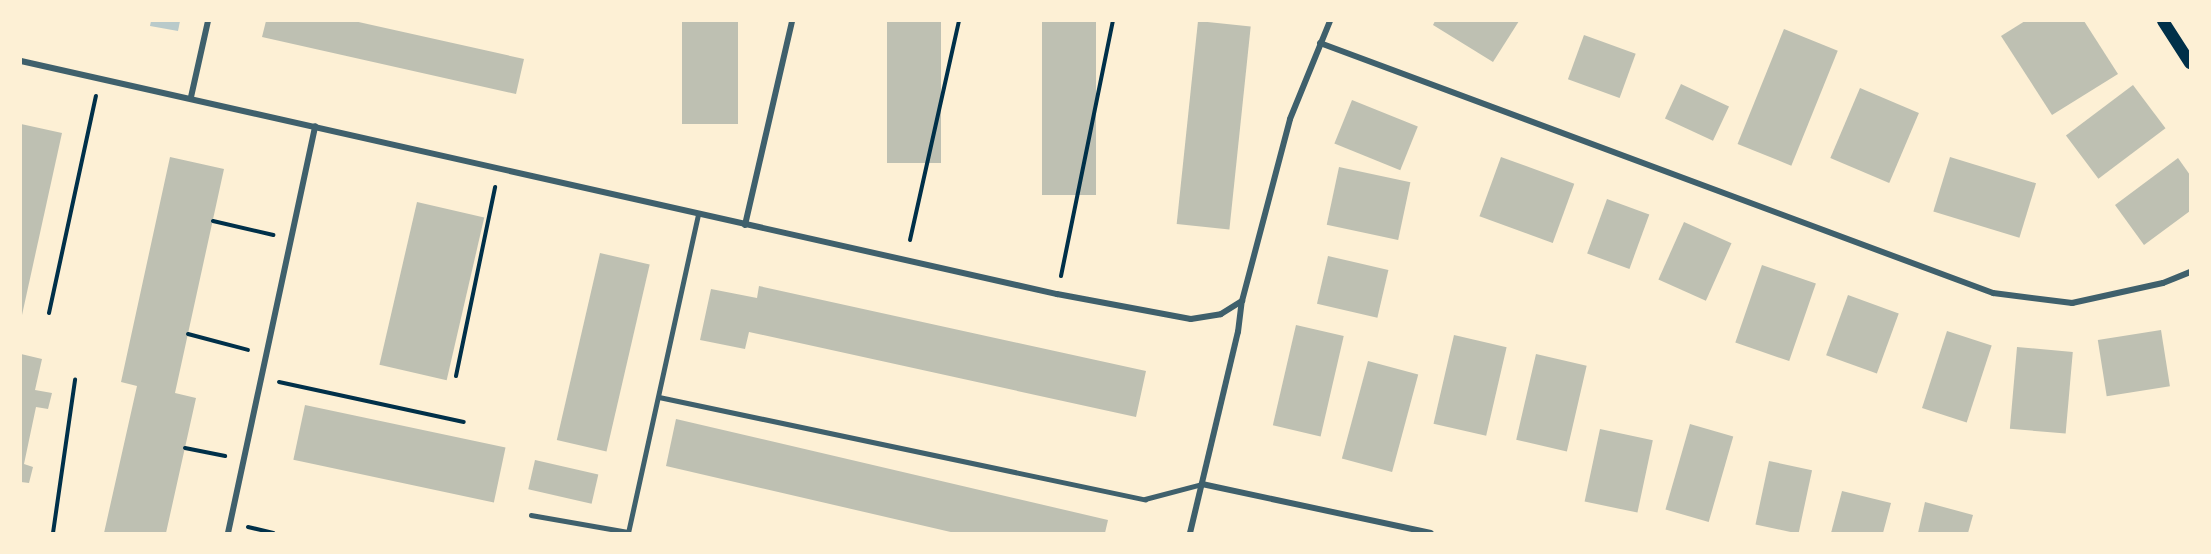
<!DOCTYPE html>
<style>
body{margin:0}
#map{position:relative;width:2211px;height:554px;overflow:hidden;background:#fdf0d5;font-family:Barlow,sans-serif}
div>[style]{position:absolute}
.green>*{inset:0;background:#b9caca}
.building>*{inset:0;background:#bec0b2;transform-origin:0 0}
.path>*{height:4px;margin:-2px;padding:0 2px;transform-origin:2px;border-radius:2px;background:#003049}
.service>*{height:4.5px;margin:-2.25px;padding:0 2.25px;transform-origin:2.25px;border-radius:2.25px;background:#3f606c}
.minor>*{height:6px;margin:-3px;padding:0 3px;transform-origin:3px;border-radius:3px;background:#3f606c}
.secondary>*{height:12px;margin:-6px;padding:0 6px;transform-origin:6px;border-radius:6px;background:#003049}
span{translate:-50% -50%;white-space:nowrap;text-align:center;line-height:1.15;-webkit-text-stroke:4.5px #fdf0d5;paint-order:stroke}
.frame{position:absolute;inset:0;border:22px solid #fdf0d5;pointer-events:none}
</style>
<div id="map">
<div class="green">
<i style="clip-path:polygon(151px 21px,180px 21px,178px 31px,150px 26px)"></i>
</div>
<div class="building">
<i style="clip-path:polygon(266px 21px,354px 21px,524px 59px,516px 94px,262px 37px)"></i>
<i style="left:682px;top:21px;width:56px;height:103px"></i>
<i style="left:887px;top:21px;width:54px;height:142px"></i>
<i style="left:1042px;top:21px;width:54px;height:174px"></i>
<i style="left:1198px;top:21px;width:53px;height:204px;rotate:6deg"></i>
<i style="clip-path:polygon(1435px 21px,1519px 21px,1493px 62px,1433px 25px)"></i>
<i style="clip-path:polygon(2025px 21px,2084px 21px,2118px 74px,2052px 115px,2001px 36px)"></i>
<i style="left:1784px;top:29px;width:58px;height:124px;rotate:22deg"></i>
<i style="left:1584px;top:35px;width:55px;height:47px;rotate:20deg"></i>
<i style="left:1681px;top:84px;width:53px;height:38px;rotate:25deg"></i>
<i style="left:2133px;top:85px;width:54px;height:84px;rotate:53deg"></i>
<i style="left:1860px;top:88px;width:64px;height:76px;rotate:23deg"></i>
<i style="left:1352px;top:100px;width:71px;height:47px;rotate:22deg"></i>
<i style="clip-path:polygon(21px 124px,62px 133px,22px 315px,21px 315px)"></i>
<i style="clip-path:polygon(170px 157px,224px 169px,175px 393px,196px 398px,166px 533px,104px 533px,137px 386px,121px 382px)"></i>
<i style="left:1501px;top:157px;width:78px;height:63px;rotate:20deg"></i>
<i style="left:1950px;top:157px;width:90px;height:57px;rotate:17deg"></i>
<i style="clip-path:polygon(2178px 158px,2190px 175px,2190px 211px,2144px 245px,2115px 205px)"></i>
<i style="left:1339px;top:167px;width:73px;height:59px;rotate:12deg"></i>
<i style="left:1607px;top:199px;width:45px;height:58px;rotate:20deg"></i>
<i style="left:417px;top:202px;width:69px;height:167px;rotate:13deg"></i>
<i style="left:1684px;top:222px;width:52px;height:63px;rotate:24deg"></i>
<i style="left:600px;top:253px;width:51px;height:192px;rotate:13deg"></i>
<i style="left:1328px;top:256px;width:62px;height:49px;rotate:13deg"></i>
<i style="left:1762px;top:265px;width:57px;height:82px;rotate:19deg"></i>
<i style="clip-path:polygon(759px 286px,1146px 371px,1136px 417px,749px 332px,745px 349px,700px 340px,711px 289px,757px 298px)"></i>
<i style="left:1848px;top:295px;width:54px;height:64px;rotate:20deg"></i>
<i style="left:1296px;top:325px;width:49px;height:103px;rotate:13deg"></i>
<i style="left:2161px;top:330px;width:57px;height:64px;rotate:81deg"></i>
<i style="left:1947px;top:331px;width:47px;height:81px;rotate:18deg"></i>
<i style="left:1454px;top:335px;width:54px;height:91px;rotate:13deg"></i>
<i style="left:2017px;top:347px;width:56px;height:82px;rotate:5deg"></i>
<i style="clip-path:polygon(21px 354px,42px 359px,35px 390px,52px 393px,48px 409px,36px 407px,24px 464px,33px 467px,29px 483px,21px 482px)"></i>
<i style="left:1536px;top:354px;width:52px;height:88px;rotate:13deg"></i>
<i style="left:1368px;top:361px;width:52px;height:101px;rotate:15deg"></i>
<i style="left:305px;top:405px;width:205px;height:56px;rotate:12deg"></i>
<i style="clip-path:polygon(676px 419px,1108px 520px,1105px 533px,955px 533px,666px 466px)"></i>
<i style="left:1690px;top:424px;width:45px;height:89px;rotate:16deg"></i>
<i style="left:1600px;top:429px;width:54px;height:74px;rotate:12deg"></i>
<i style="left:535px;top:460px;width:65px;height:30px;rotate:13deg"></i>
<i style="left:1769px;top:461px;width:44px;height:65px;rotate:12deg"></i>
<i style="clip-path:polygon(1842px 491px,1891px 503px,1883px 533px,1831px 533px)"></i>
<i style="clip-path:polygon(1925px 502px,1973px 515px,1968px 533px,1918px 533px)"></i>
</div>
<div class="path">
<i style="left:213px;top:221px;width:62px;rotate:13.1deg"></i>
<i style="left:910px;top:240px;width:224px;rotate:-77.4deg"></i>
<i style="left:1061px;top:276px;width:260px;rotate:-78.5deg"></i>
<i style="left:49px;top:313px;width:222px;rotate:-77.8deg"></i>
<i style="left:188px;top:334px;width:62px;rotate:14.9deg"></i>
<i style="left:456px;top:376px;width:193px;rotate:-78.3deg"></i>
<i style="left:279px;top:382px;width:189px;rotate:12.2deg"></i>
<i style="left:185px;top:448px;width:41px;rotate:11.3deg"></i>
<i style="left:248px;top:527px;width:26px;rotate:13deg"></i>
<i style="left:53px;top:533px;width:155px;rotate:-81.8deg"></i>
</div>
<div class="service">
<i style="left:659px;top:397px;width:497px;rotate:11.9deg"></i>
<i style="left:1145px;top:499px;width:59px;rotate:-14.7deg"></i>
<i style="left:531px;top:515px;width:98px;rotate:9.9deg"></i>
<i style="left:628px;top:533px;width:326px;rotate:-77.6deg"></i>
</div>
<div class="minor">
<i style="left:1320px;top:43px;width:718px;rotate:20.38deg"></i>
<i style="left:1993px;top:293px;width:80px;rotate:7.2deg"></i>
<i style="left:2072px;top:303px;width:93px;rotate:-12.4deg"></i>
<i style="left:2163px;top:283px;width:29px;rotate:-22deg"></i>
<i style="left:21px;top:61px;width:1062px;rotate:12.68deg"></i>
<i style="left:1057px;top:294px;width:136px;rotate:10.6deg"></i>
<i style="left:1191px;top:319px;width:30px;rotate:-9deg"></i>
<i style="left:1221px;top:314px;width:25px;rotate:-32deg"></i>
<i style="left:191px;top:97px;width:78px;rotate:-77.4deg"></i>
<i style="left:745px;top:225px;width:209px;rotate:-77deg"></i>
<i style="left:1202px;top:484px;width:234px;rotate:12.1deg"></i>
<i style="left:228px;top:533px;width:416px;rotate:-77.9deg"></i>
<i style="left:1190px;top:533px;width:207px;rotate:-76.6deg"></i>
<i style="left:1238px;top:332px;width:31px;rotate:-83deg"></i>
<i style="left:1242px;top:301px;width:188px;rotate:-75.2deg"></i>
<i style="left:1290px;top:119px;width:106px;rotate:-67.8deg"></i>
</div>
<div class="secondary">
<i style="left:2163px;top:21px;width:50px;rotate:57.3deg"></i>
</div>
<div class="frame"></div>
</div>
